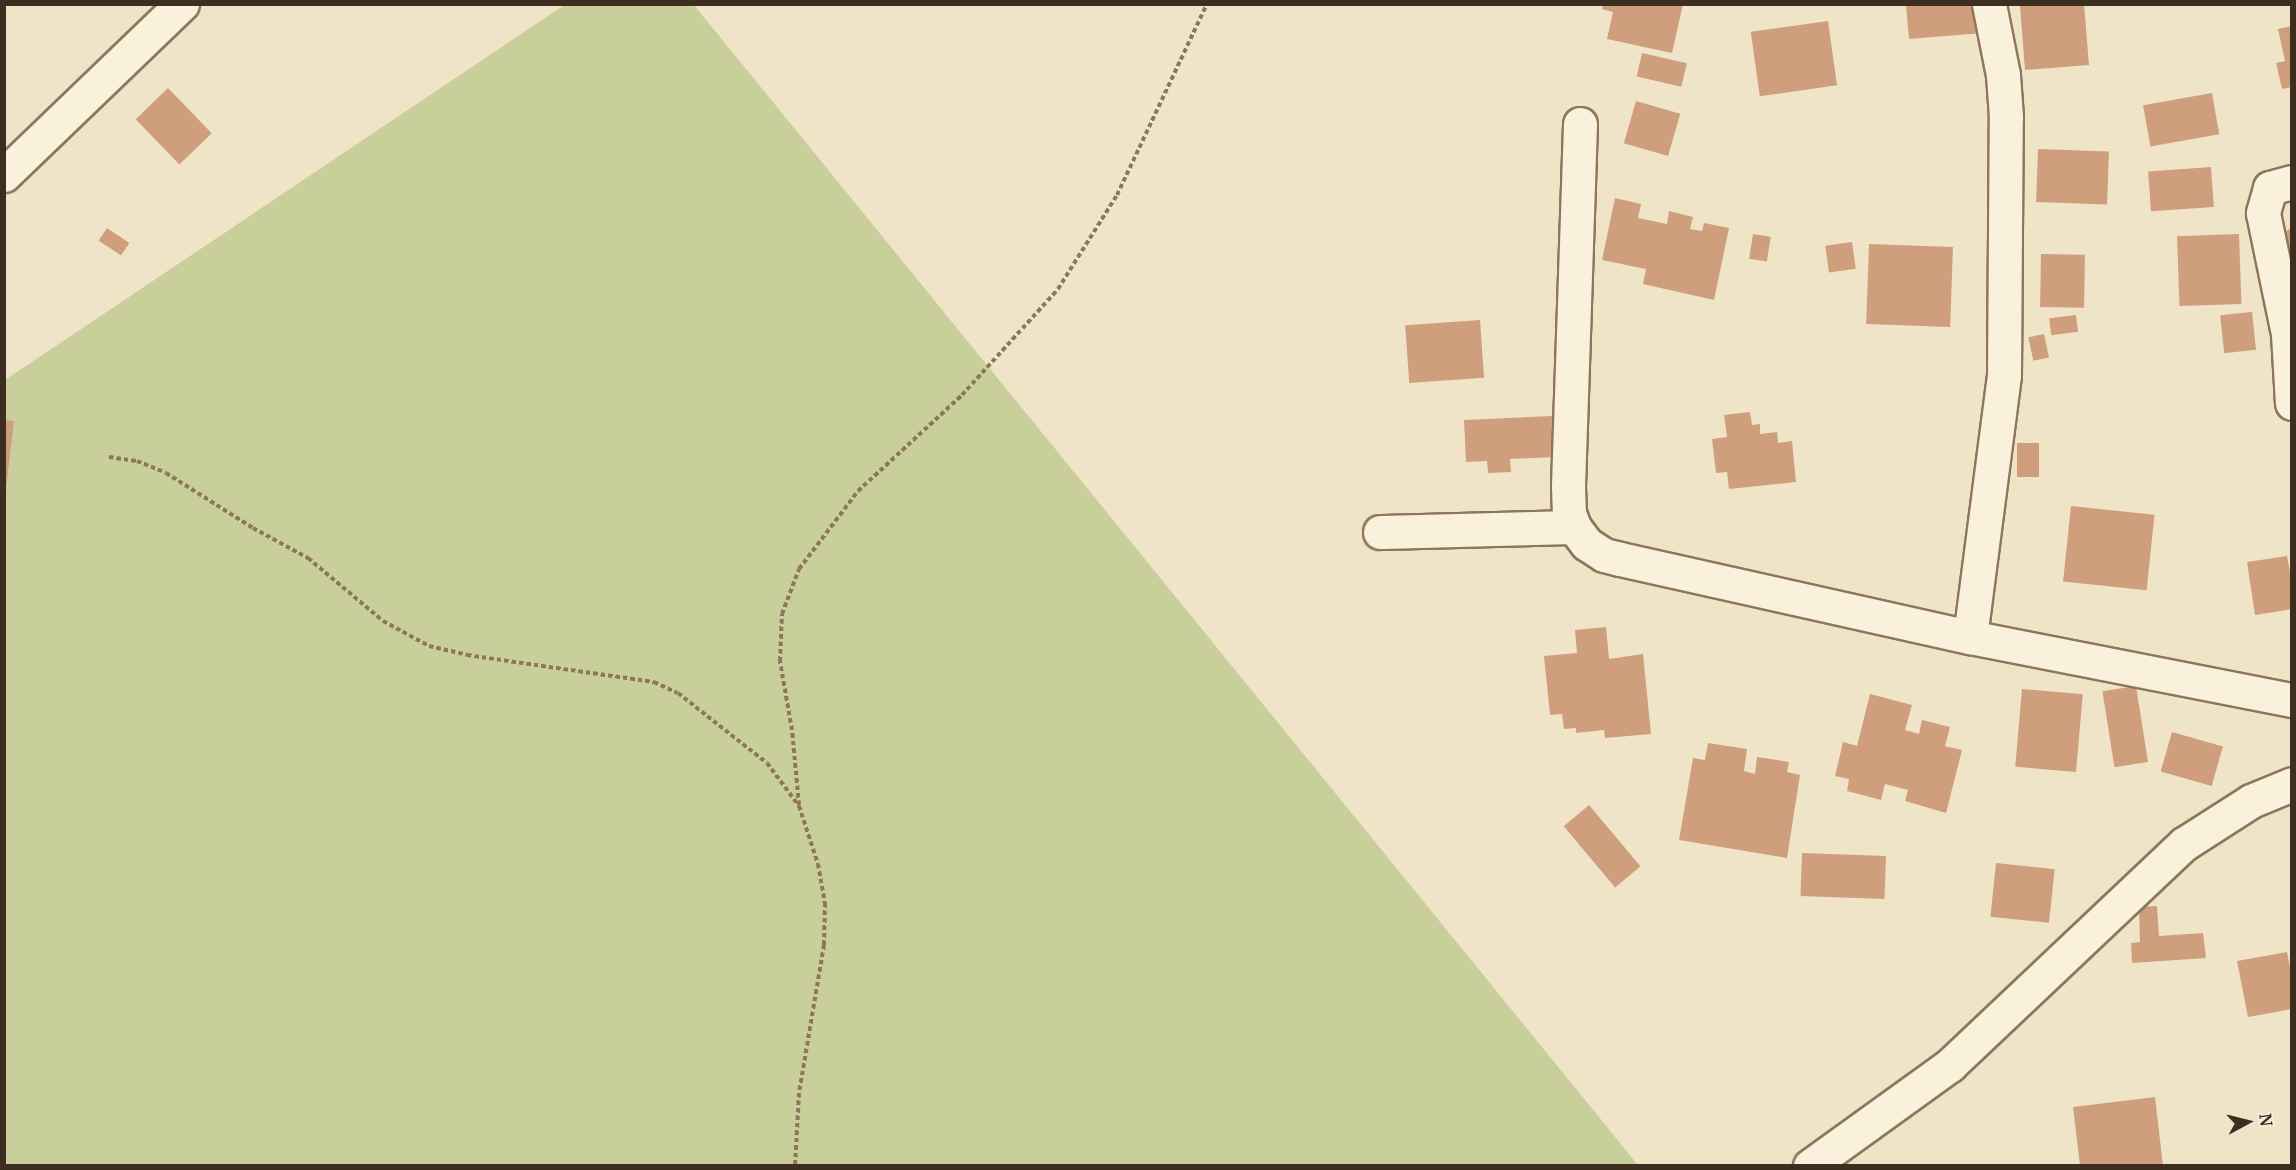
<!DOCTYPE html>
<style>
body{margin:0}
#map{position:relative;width:2296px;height:1170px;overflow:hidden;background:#f0e4c8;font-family:Merriweather,serif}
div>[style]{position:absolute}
.green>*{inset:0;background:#c9cf9b}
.building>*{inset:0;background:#cf9f7d;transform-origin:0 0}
.path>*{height:4px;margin-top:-2px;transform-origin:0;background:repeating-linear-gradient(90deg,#8d765c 0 4.5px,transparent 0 7.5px)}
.roads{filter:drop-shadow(2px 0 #8d765c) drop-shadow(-2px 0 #8d765c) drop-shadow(0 2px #8d765c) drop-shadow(0 -2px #8d765c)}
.minor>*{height:33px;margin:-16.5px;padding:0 16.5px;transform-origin:16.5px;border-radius:16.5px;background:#faf1dc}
span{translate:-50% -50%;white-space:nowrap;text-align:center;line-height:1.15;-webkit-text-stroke:4.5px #f7eed8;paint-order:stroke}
.frame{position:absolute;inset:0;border:6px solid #3d2e20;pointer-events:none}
.north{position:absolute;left:2218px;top:1092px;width:60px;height:60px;-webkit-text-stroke:4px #f7eed8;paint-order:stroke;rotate:83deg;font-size:16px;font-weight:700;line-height:24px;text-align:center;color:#3d2e20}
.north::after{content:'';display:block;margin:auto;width:21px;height:27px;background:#3d2e20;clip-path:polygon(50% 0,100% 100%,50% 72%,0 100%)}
</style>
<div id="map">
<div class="green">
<i style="clip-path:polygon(566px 4px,694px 5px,1638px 1165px,5px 1166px,5px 380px)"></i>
</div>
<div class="building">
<i style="clip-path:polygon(1603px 4px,1683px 4px,1672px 53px,1607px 39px,1613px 12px,1602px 9px)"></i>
<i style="clip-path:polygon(1906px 4px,1981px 4px,1983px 33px,1909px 39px)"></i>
<i style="clip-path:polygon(2037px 4px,2084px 4px,2089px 65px,2025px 70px,2020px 6px)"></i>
<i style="left:1828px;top:21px;width:65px;height:78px;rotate:82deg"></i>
<i style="clip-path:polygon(2292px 26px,2292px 87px,2282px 89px,2276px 63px,2285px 61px,2278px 29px)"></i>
<i style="left:1642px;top:53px;width:46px;height:24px;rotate:13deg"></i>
<i style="left:168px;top:88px;width:63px;height:45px;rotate:46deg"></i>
<i style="left:2212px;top:93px;width:42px;height:70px;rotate:80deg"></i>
<i style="left:1636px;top:101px;width:46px;height:44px;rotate:16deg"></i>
<i style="left:2038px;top:149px;width:71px;height:53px;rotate:2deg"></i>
<i style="left:2211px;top:167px;width:40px;height:63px;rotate:86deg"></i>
<i style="clip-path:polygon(1615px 198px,1641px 204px,1638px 218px,1667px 224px,1669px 211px,1693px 217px,1690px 229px,1702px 231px,1704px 223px,1729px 228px,1714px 300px,1643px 284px,1646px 269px,1602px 260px)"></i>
<i style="clip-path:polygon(2292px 227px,2292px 254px,2289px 256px,2277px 238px)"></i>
<i style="left:107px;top:228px;width:27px;height:15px;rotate:34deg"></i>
<i style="left:1753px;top:234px;width:18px;height:25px;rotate:9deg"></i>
<i style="left:2239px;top:234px;width:70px;height:62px;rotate:88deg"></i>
<i style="left:1852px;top:242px;width:27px;height:27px;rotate:82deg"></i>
<i style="left:1869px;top:244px;width:84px;height:80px;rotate:2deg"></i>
<i style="left:2041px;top:254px;width:44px;height:53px;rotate:1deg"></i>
<i style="left:2252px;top:312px;width:38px;height:32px;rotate:84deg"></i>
<i style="left:2076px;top:315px;width:17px;height:27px;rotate:83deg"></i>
<i style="left:1480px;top:320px;width:58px;height:75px;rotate:86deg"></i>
<i style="left:2044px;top:334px;width:24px;height:16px;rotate:78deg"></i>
<i style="clip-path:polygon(1750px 412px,1752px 425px,1760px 424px,1760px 434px,1777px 432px,1778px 443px,1792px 441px,1796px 482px,1729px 489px,1727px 472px,1716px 473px,1712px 439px,1727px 437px,1724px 415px)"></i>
<i style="clip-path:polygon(1552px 416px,1555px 457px,1510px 459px,1511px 472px,1488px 473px,1487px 461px,1466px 462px,1464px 420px)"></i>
<i style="clip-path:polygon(4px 420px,14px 421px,6px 489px,4px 489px)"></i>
<i style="left:2017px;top:443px;width:22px;height:34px"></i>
<i style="left:2071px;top:506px;width:84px;height:76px;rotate:6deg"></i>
<i style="clip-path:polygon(2287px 556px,2292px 582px,2292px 609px,2255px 615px,2247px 562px)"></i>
<i style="clip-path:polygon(1606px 627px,1609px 659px,1643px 654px,1651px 734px,1605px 738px,1604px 730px,1576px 733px,1576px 728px,1564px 729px,1562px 714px,1550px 715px,1544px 656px,1577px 653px,1575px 630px)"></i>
<i style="left:2136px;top:686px;width:77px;height:34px;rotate:81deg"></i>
<i style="left:2022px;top:689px;width:61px;height:78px;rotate:5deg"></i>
<i style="clip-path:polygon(1870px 694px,1912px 705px,1905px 730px,1919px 734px,1922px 720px,1950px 727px,1945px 746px,1962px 750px,1946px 813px,1905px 801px,1908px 790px,1885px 784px,1881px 800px,1847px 791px,1849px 779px,1835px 776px,1843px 742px,1857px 746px)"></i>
<i style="left:2172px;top:732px;width:53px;height:41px;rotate:16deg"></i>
<i style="clip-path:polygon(1708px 743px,1747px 749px,1744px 771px,1755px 774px,1757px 757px,1789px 762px,1787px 772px,1800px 775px,1787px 858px,1679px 840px,1693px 758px,1705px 760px)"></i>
<i style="left:1589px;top:805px;width:80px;height:33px;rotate:50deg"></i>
<i style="left:1802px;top:853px;width:84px;height:43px;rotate:2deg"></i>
<i style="left:1996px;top:863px;width:59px;height:54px;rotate:6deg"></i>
<i style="clip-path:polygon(2157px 906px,2159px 936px,2203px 933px,2206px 958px,2132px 963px,2131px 943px,2140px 942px,2139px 907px)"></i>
<i style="clip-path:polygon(2287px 952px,2292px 978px,2292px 1009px,2248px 1017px,2237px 961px)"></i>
<i style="clip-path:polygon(2155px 1097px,2163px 1166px,2080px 1166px,2073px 1107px)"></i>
</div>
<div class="path">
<i style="left:109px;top:457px;width:28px;rotate:8deg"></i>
<i style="left:137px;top:461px;width:31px;rotate:22deg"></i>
<i style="left:166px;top:473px;width:103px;rotate:32.3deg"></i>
<i style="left:253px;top:528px;width:63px;rotate:28.6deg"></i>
<i style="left:308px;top:558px;width:98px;rotate:40deg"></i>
<i style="left:383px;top:621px;width:52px;rotate:28.5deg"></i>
<i style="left:429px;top:646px;width:39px;rotate:13deg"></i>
<i style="left:467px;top:655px;width:189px;rotate:8.2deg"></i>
<i style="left:654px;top:682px;width:26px;rotate:25deg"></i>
<i style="left:678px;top:693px;width:113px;rotate:38.2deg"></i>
<i style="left:767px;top:763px;width:54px;rotate:53.3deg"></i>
<i style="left:799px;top:806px;width:61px;rotate:71.9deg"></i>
<i style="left:818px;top:864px;width:40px;rotate:80deg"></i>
<i style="left:825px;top:903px;width:42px;rotate:91.4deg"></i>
<i style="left:824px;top:945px;width:150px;rotate:99.6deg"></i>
<i style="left:799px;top:1093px;width:73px;rotate:93.1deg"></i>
<i style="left:799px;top:805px;width:75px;rotate:-95.3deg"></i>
<i style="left:792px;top:730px;width:70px;rotate:-99.9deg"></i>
<i style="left:780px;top:661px;width:47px;rotate:-87.6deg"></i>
<i style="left:782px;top:614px;width:48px;rotate:-69.3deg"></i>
<i style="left:799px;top:569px;width:98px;rotate:-52.9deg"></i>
<i style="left:858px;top:491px;width:142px;rotate:-42.7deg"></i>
<i style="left:962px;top:395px;width:143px;rotate:-47.8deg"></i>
<i style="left:1058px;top:289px;width:111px;rotate:-57.9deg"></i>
<i style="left:1117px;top:195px;width:211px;rotate:-64.8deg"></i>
</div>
<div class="roads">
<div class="minor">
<i style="left:1580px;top:124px;width:362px;rotate:91.9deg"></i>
<i style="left:1568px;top:486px;width:27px;rotate:88deg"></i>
<i style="left:1569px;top:513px;width:15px;rotate:70deg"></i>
<i style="left:1574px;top:527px;width:21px;rotate:53deg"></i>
<i style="left:1587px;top:544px;width:20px;rotate:33deg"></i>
<i style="left:1604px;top:555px;width:16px;rotate:14deg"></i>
<i style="left:1620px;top:559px;width:359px;rotate:12.6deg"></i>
<i style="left:1970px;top:637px;width:328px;rotate:11.1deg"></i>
<i style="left:4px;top:175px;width:247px;rotate:-43.9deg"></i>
<i style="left:2292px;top:182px;width:23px;rotate:165deg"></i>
<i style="left:2270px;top:188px;width:26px;rotate:106deg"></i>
<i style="left:2263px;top:213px;width:124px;rotate:78.3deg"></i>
<i style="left:2288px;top:334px;width:69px;rotate:86.7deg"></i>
<i style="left:1380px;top:532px;width:194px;rotate:-1.5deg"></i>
<i style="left:1970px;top:637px;width:264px;rotate:-82.6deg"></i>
<i style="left:2004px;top:375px;width:258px;rotate:-89.6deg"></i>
<i style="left:2006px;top:117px;width:42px;rotate:-94.1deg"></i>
<i style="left:2003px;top:75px;width:72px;rotate:-101.2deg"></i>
<i style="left:1810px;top:1166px;width:173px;rotate:-35.8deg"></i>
<i style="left:1950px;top:1065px;width:322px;rotate:-43.4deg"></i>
<i style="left:2184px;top:844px;width:80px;rotate:-32.7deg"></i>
<i style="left:2251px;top:801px;width:44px;rotate:-22.5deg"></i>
</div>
</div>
<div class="frame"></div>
<div class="north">N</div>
</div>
